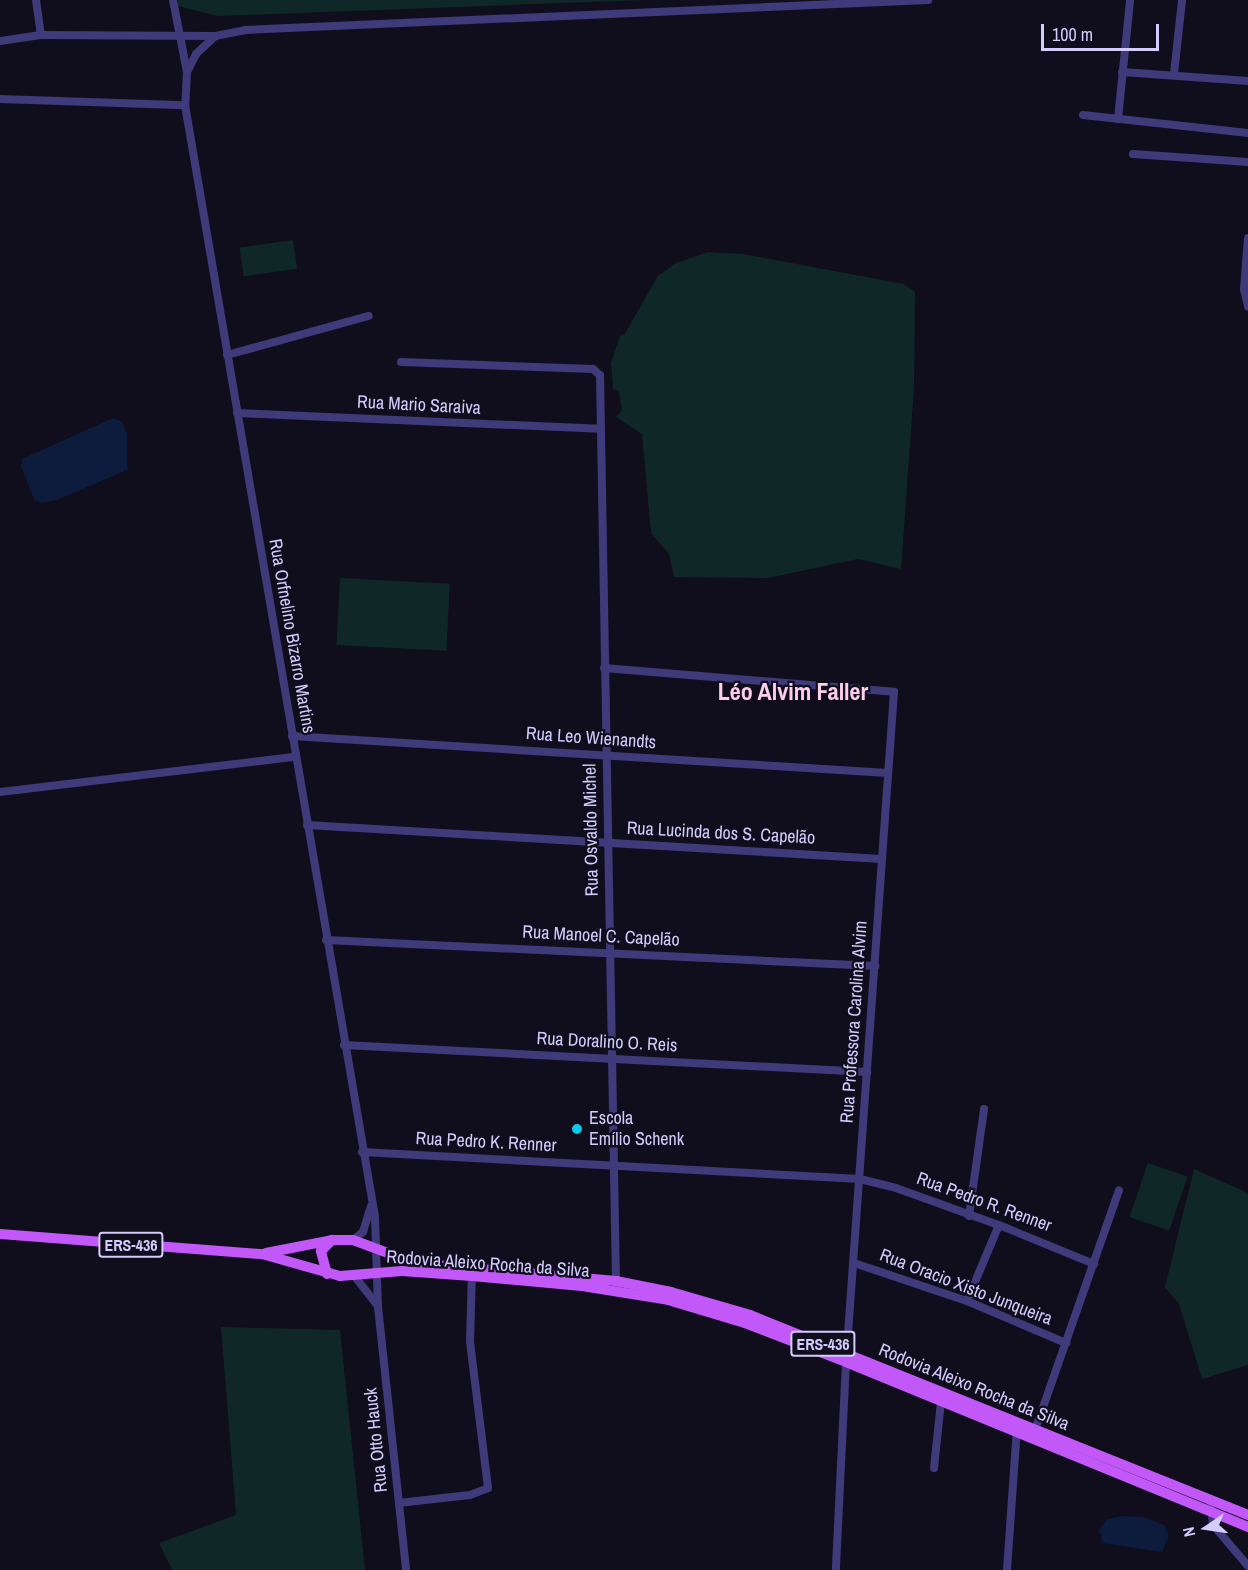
<!DOCTYPE html>
<meta charset="utf-8">
<style>
body{margin:0}
#map{position:relative;width:1248px;height:1570px;overflow:hidden;background:#100d1d;font-family:"Archivo Narrow",sans-serif}
div>[style]{position:absolute}
.green>*{inset:0;background:#102727;transform-origin:0 0}
.water>*{inset:0;background:#0d1c3c}
.minor>*{height:8px;margin:-4px;padding:0 4px;transform-origin:4px;border-radius:4px;background:#3f3a7a}
.major>*{height:10px;margin:-5px;padding:0 5px;transform-origin:5px;border-radius:5px;background:#c258f7}
.dots>*{width:16px;height:16px;translate:-50% -50%;box-sizing:border-box;border:3px solid #100d1d;border-radius:50%}
span{translate:-50% -50%;white-space:nowrap;text-align:center;line-height:1.15;-webkit-text-stroke:4.5px #100d1d;paint-order:stroke}
.shield-label span{padding:2px 4px;background:#100d1d;border:2px solid;border-radius:4px;-webkit-text-stroke-width:0}
.shield-label{font-size:16px;color:#d3ccfd;font-weight:700}
.street-label{font-size:18px;color:#d3ccfd}
.poi-label{font-size:18px;color:#d3ccfd}
.left{translate:0 -50%;text-align:left}
.district-label{font-size:24px;color:#fdcdea;font-weight:700}
.north{position:absolute;left:1176px;top:1498px;width:60px;height:60px;-webkit-text-stroke:4px #100d1d;paint-order:stroke;rotate:257deg;font-size:16px;font-weight:700;line-height:24px;text-align:center;color:#d3ccfd}
.north::after{content:'';display:block;margin:auto;width:21px;height:27px;background:#d3ccfd;clip-path:polygon(50% 0,100% 100%,50% 72%,0 100%)}
.scale{position:absolute;left:1041px;top:24px;width:118px;height:27px;box-sizing:border-box;border:3px solid #d3ccfd;border-top:0;padding-left:8px;font-size:18px;line-height:21px;white-space:nowrap;color:#d3ccfd;-webkit-text-stroke:4px #100d1d;paint-order:stroke}
</style>
<div id="map">
<div class="green">
<i style="clip-path:polygon(178px 0,644px 0,218px 16px,178px 6px)"></i>
<i style="left:293px;top:240px;width:29px;height:54px;rotate:82deg"></i>
<i style="clip-path:polygon(708px 252px,743px 254px,904px 284px,915px 292px,914px 389px,901px 569px,858px 559px,768px 578px,674px 577px,669px 554px,651px 533px,642px 434px,616px 417px,622px 410px,619px 391px,613px 389px,611px 363px,620px 336px,624px 335px,658px 276px,676px 263px)"></i>
<i style="left:340px;top:578px;width:110px;height:67px;rotate:3deg"></i>
<i style="left:1148px;top:1163px;width:42px;height:57px;rotate:19deg"></i>
<i style="clip-path:polygon(1194px 1169px,1248px 1193px,1248px 1365px,1202px 1379px,1179px 1304px,1165px 1287px)"></i>
<i style="clip-path:polygon(221px 1327px,340px 1330px,365px 1570px,172px 1570px,159px 1543px,236px 1515px)"></i>
</div>
<div class="water">
<i style="clip-path:polygon(113px 418px,122px 422px,127px 434px,127px 470px,57px 500px,40px 503px,34px 499px,21px 467px,22px 459px)"></i>
<i style="clip-path:polygon(1121px 1516px,1144px 1517px,1164px 1525px,1169px 1536px,1162px 1552px,1103px 1543px,1099px 1530px,1106px 1520px)"></i>
</div>
<div class="minor">
<i style="left:36px;top:0;width:35px;rotate:82deg"></i>
<i style="left:173px;top:0;width:73px;rotate:79deg"></i>
<i style="left:187px;top:72px;width:33px;rotate:93deg"></i>
<i style="left:185px;top:105px;width:1128px;rotate:80.3deg"></i>
<i style="left:375px;top:1217px;width:90px;rotate:88.1deg"></i>
<i style="left:378px;top:1307px;width:264px;rotate:83.9deg"></i>
<i style="left:0;top:41px;width:41px;rotate:-8.3deg"></i>
<i style="left:41px;top:35px;width:174px;rotate:0.3deg"></i>
<i style="left:215px;top:36px;width:31px;rotate:-11deg"></i>
<i style="left:245px;top:30px;width:684px;rotate:-2.52deg"></i>
<i style="left:187px;top:72px;width:20px;rotate:-63deg"></i>
<i style="left:196px;top:54px;width:26px;rotate:-43deg"></i>
<i style="left:1122px;top:72px;width:126px;rotate:4.1deg"></i>
<i style="left:1174px;top:74px;width:74px;rotate:-83.8deg"></i>
<i style="left:0;top:99px;width:185px;rotate:1.9deg"></i>
<i style="left:1083px;top:115px;width:166px;rotate:6.2deg"></i>
<i style="left:1118px;top:119px;width:120px;rotate:-84.2deg"></i>
<i style="left:1133px;top:154px;width:115px;rotate:4deg"></i>
<i style="left:1248px;top:238px;width:51px;rotate:94.5deg"></i>
<i style="left:1244px;top:289px;width:18px;rotate:77deg"></i>
<i style="left:227px;top:355px;width:147px;rotate:-15.4deg"></i>
<i style="left:401px;top:362px;width:192px;rotate:2.1deg"></i>
<i style="left:593px;top:369px;width:9px;rotate:41deg"></i>
<i style="left:600px;top:375px;width:912px;rotate:88.99deg"></i>
<i style="left:237px;top:413px;width:363px;rotate:2.5deg"></i>
<i style="left:604px;top:668px;width:291px;rotate:4.7deg"></i>
<i style="left:894px;top:692px;width:672px;rotate:94.1deg"></i>
<i style="left:846px;top:1362px;width:208px;rotate:92.8deg"></i>
<i style="left:292px;top:736px;width:597px;rotate:3.55deg"></i>
<i style="left:0;top:792px;width:297px;rotate:-6.8deg"></i>
<i style="left:307px;top:825px;width:576px;rotate:3.38deg"></i>
<i style="left:326px;top:940px;width:550px;rotate:2.71deg"></i>
<i style="left:344px;top:1045px;width:524px;rotate:2.96deg"></i>
<i style="left:362px;top:1152px;width:499px;rotate:3.1deg"></i>
<i style="left:860px;top:1179px;width:37px;rotate:14deg"></i>
<i style="left:896px;top:1188px;width:109px;rotate:19.8deg"></i>
<i style="left:999px;top:1225px;width:103px;rotate:22.3deg"></i>
<i style="left:969px;top:1216px;width:108px;rotate:-82deg"></i>
<i style="left:353px;top:1240px;width:13px;rotate:-39deg"></i>
<i style="left:363px;top:1232px;width:27px;rotate:-73deg"></i>
<i style="left:854px;top:1263px;width:119px;rotate:18.6deg"></i>
<i style="left:967px;top:1301px;width:108px;rotate:23deg"></i>
<i style="left:356px;top:1278px;width:33px;rotate:52deg"></i>
<i style="left:967px;top:1301px;width:82px;rotate:-67.2deg"></i>
<i style="left:1034px;top:1433px;width:257px;rotate:-70.7deg"></i>
<i style="left:934px;top:1468px;width:67px;rotate:-84deg"></i>
<i style="left:399px;top:1503px;width:71px;rotate:-6.4deg"></i>
<i style="left:470px;top:1495px;width:19px;rotate:-21deg"></i>
<i style="left:488px;top:1488px;width:147px;rotate:-97deg"></i>
<i style="left:470px;top:1342px;width:72px;rotate:-88.4deg"></i>
<i style="left:1211px;top:1506px;width:19px;rotate:84deg"></i>
<i style="left:1213px;top:1525px;width:54px;rotate:49.5deg"></i>
<i style="left:1007px;top:1570px;width:143px;rotate:-86deg"></i>
</div>
<div class="major">
<i style="left:0;top:1234px;width:263px;rotate:4.4deg"></i>
<i style="left:262px;top:1254px;width:81px;rotate:15.8deg"></i>
<i style="left:340px;top:1276px;width:62px;rotate:-4.6deg"></i>
<i style="left:402px;top:1271px;width:70px;rotate:4.1deg"></i>
<i style="left:472px;top:1276px;width:110px;rotate:5.2deg"></i>
<i style="left:582px;top:1286px;width:87px;rotate:9.2deg"></i>
<i style="left:668px;top:1300px;width:80px;rotate:16.6deg"></i>
<i style="left:745px;top:1323px;width:108px;rotate:21.1deg"></i>
<i style="left:846px;top:1362px;width:435px;rotate:22.3deg"></i>
<i style="left:266px;top:1253px;width:67px;rotate:-11.1deg"></i>
<i style="left:332px;top:1240px;width:21px"></i>
<i style="left:353px;top:1240px;width:54px;rotate:20.4deg"></i>
<i style="left:404px;top:1259px;width:33px;rotate:11deg"></i>
<i style="left:436px;top:1265px;width:181px;rotate:5.1deg"></i>
<i style="left:616px;top:1281px;width:56px;rotate:11.3deg"></i>
<i style="left:671px;top:1292px;width:82px;rotate:16.2deg"></i>
<i style="left:750px;top:1315px;width:537px;rotate:21.88deg"></i>
<i style="left:327px;top:1274px;width:24px;rotate:-105deg"></i>
<i style="left:321px;top:1251px;width:16px;rotate:-45deg"></i>
</div>
<div class="dots">
<i style="left:577px;top:1129px;background:#0bcae9"></i>
</div>
<div class="shield-label">
<span style="left:131px;top:1245px">ERS-436</span>
<span style="left:823px;top:1344px">ERS-436</span>
</div>
<div class="street-label">
<span style="left:419px;top:405px;rotate:3deg">Rua Mario Saraiva</span>
<span style="left:292px;top:636px;rotate:80deg">Rua Orfnelino Bizarro Martins</span>
<span style="left:591px;top:738px;rotate:4deg">Rua Leo Wienandts</span>
<span style="left:591px;top:830px;rotate:-91deg">Rua Osvaldo Michel</span>
<span style="left:721px;top:833px;rotate:3deg">Rua Lucinda dos S. Capelão</span>
<span style="left:601px;top:936px;rotate:3deg">Rua Manoel C. Capelão</span>
<span style="left:854px;top:1022px;rotate:-86deg">Rua Professora Carolina Alvim</span>
<span style="left:607px;top:1042px;rotate:3deg">Rua Doralino O. Reis</span>
<span style="left:486px;top:1142px;rotate:3deg">Rua Pedro K. Renner</span>
<span style="left:984px;top:1202px;rotate:20deg">Rua Pedro R. Renner</span>
<span style="left:488px;top:1264px;rotate:4deg">Rodovia Aleixo Rocha da Silva</span>
<span style="left:966px;top:1287px;rotate:21deg">Rua Oracio Xisto Junqueira</span>
<span style="left:974px;top:1387px;rotate:22deg">Rodovia Aleixo Rocha da Silva</span>
<span style="left:376px;top:1440px;rotate:-96deg">Rua Otto Hauck</span>
</div>
<div class="poi-label">
<span class="left" style="left:589px;top:1129px">Escola<br>Emílio Schenk</span>
</div>
<div class="district-label">
<span style="left:793px;top:692px">Léo Alvim Faller</span>
</div>
<div class="north">N</div>
<div class="scale">100 m</div>
</div>
